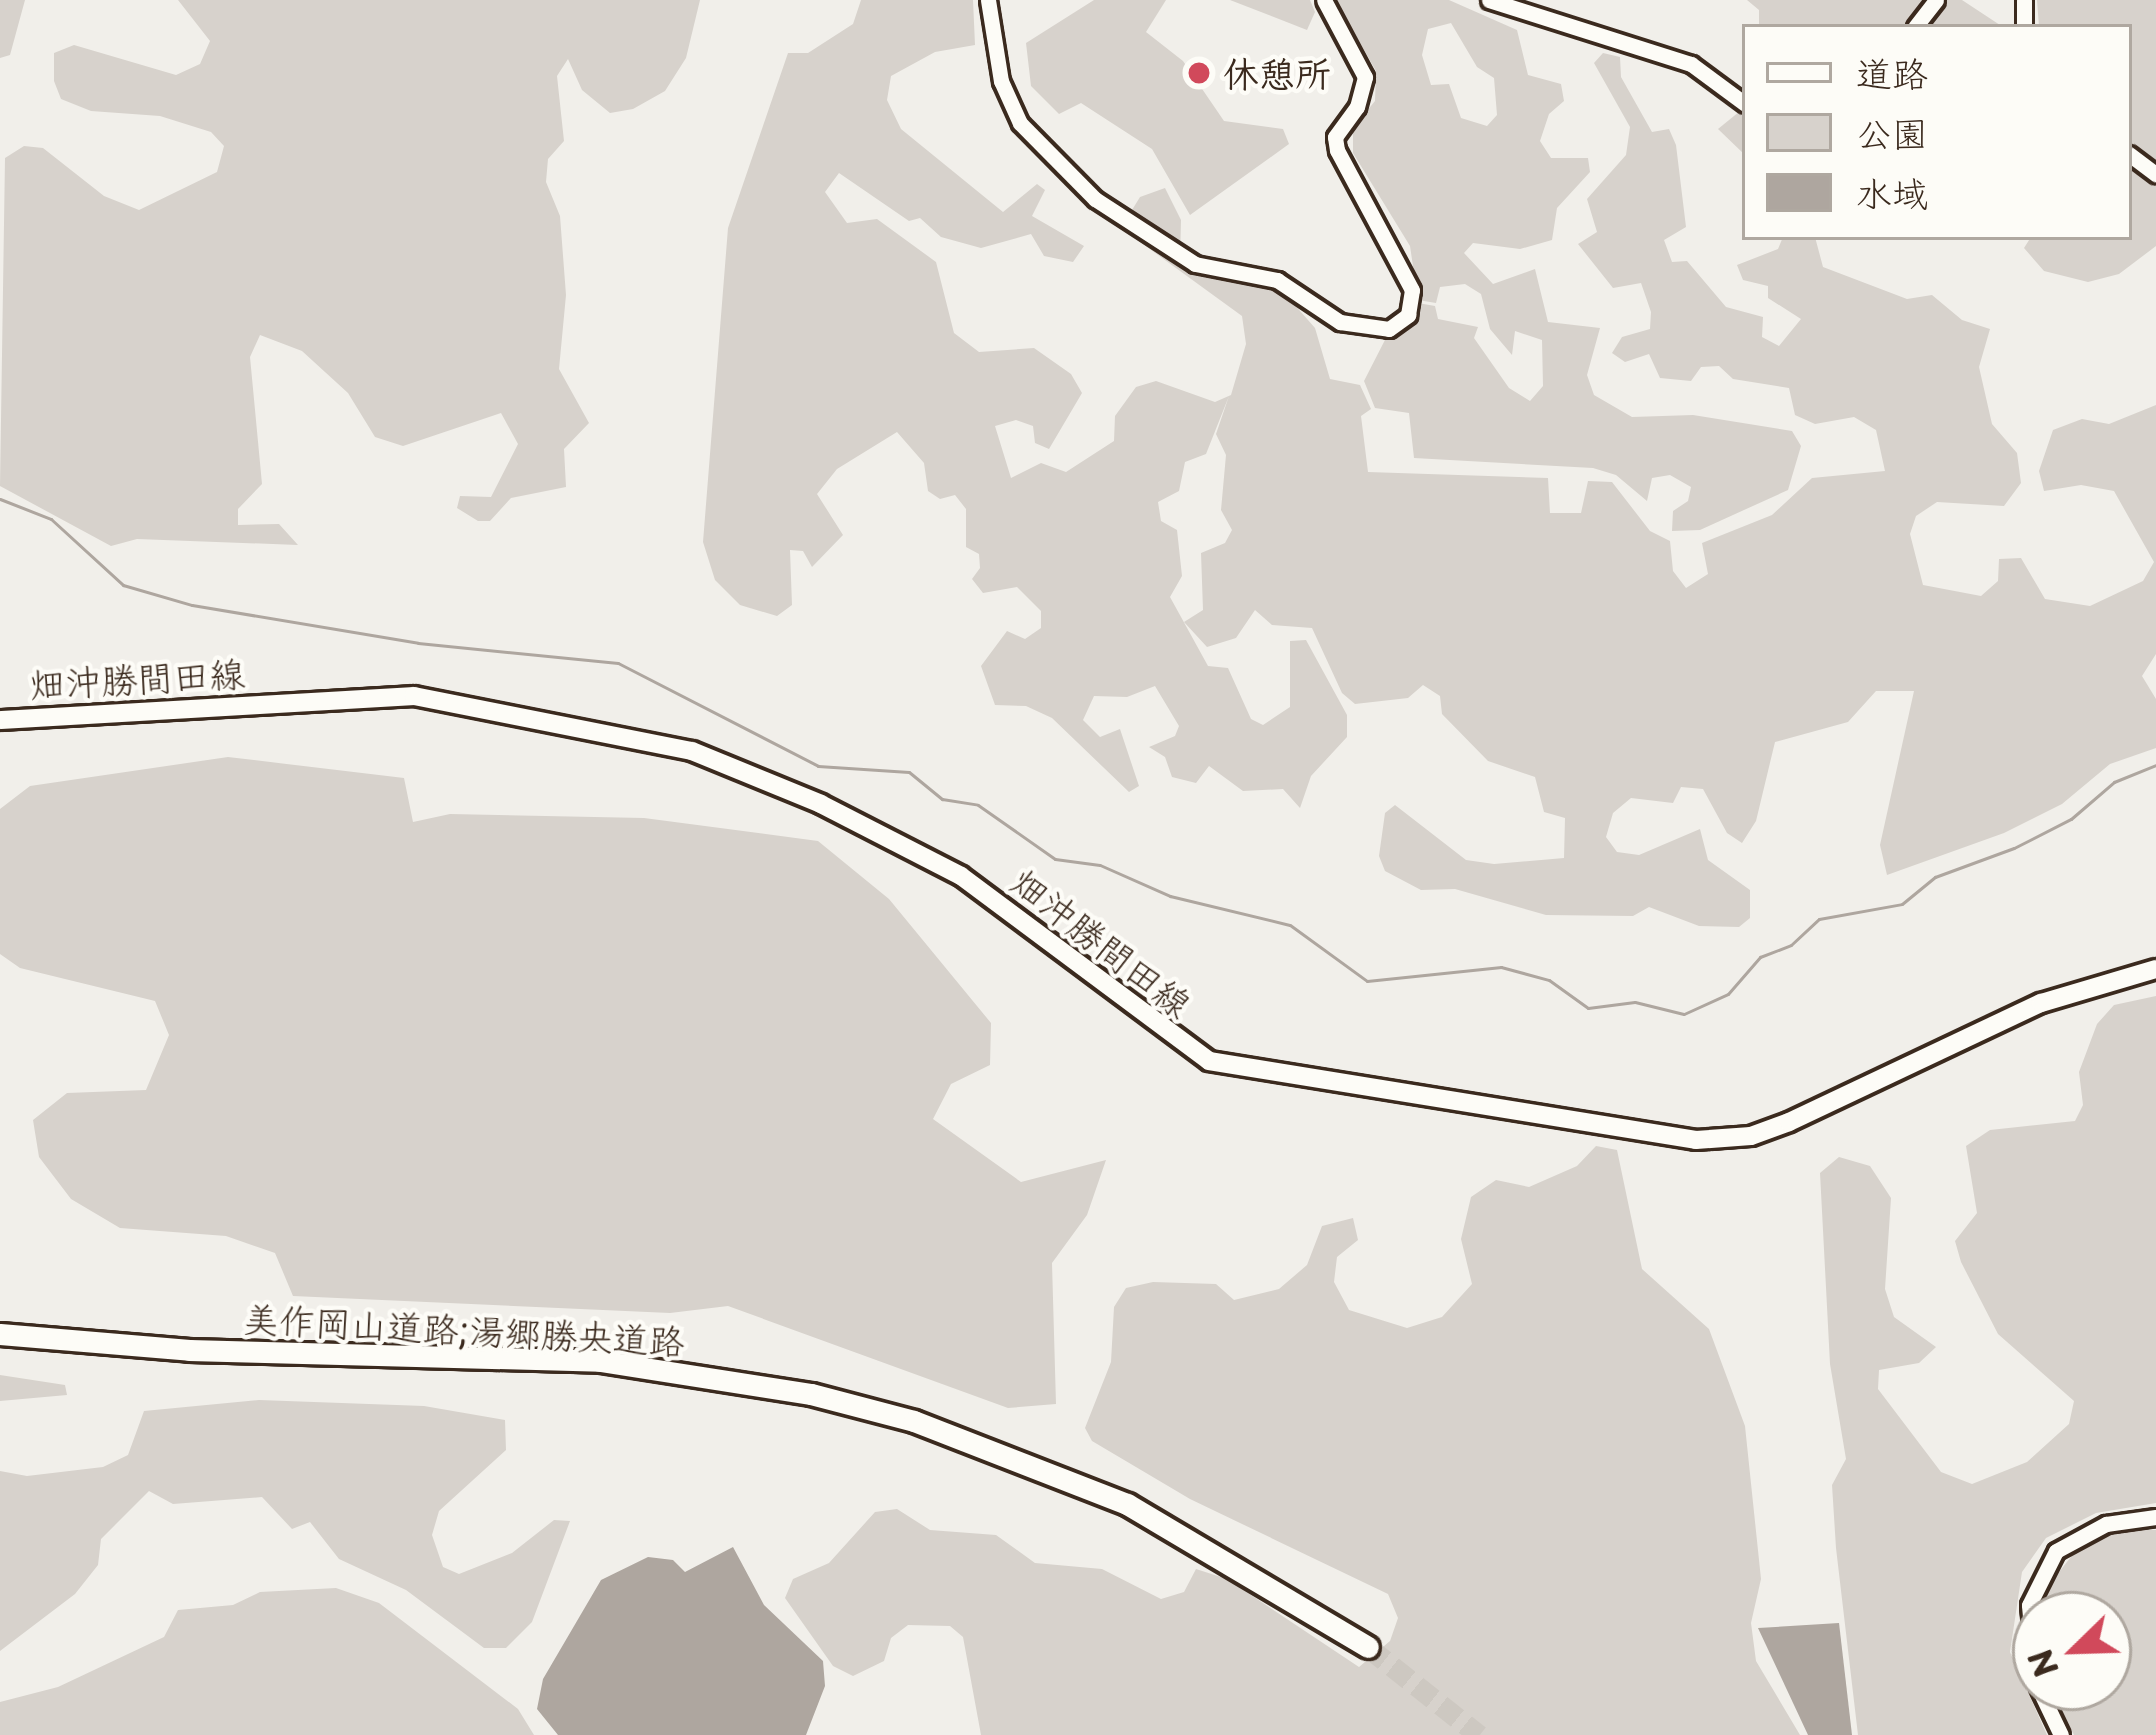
<!DOCTYPE html>
<meta charset="utf-8">
<style>
body{margin:0}
#map{position:relative;width:2156px;height:1735px;overflow:hidden;background:#f1efea;font-family:"Playpen Sans","Klee One",sans-serif}
div>[style]{position:absolute}
.green>*{inset:0;background:#d7d2cc}
.water>*{inset:0;background:#aea69f}
.stream>*{height:3px;margin:-1.5px;padding:0 1.5px;transform-origin:1.5px;border-radius:1.5px;background:#aea69f}
.highway-tunnel>*{height:21px;margin-top:-10.5px;transform-origin:0;background:repeating-linear-gradient(90deg,#cdc8c1 0 21px,transparent 0 31px)}
.roads{filter:drop-shadow(3px 0 #3b2a1e) drop-shadow(-3px 0 #3b2a1e) drop-shadow(0 3px #3b2a1e) drop-shadow(0 -3px #3b2a1e)}
.minor>*{height:15px;margin:-7.5px;padding:0 7.5px;transform-origin:7.5px;border-radius:7.5px;background:#fdfcf7}
.major>*{height:18px;margin:-9px;padding:0 9px;transform-origin:9px;border-radius:9px;background:#fdfcf7}
.highway>*{height:21px;margin:-10.5px;padding:0 10.5px;transform-origin:10.5px;border-radius:10.5px;background:#fdfcf7}
.dots>*{width:33px;height:33px;translate:-50% -50%;box-sizing:border-box;border:6px solid #fdfcf7;border-radius:50%}
span{translate:-50% -50%;white-space:nowrap;text-align:center;line-height:1.15;-webkit-text-stroke:9px #fdfcf7;paint-order:stroke}
.poi-label{font-size:36px;color:#3b2a1e;font-weight:700}
.left{translate:0 -50%;text-align:left}
.street-label{font-size:36px;color:#3b2a1e}
.legend{position:absolute;left:1742px;top:24px;width:390px;height:216px;box-sizing:border-box;background:#fdfcf7;border:3px solid #afa8a0;margin:0;padding:15px 21px;list-style:none;font-size:36px;color:#3b2a1e}
.legend li{display:flex;align-items:center;gap:24px;height:60px}
.legend b{width:60px;border:3px solid #afa8a0}
.north{position:absolute;left:2012px;top:1591px;width:120px;height:120px;box-sizing:border-box;background:#fdfcf7;border:3px solid #afa8a0;border-radius:50%;rotate:247deg;font-size:33px;font-weight:700;line-height:48px;text-align:center;color:#3b2a1e}
.north::after{content:'';display:block;margin:auto;width:42px;height:54px;background:#d1495b;clip-path:polygon(50% 0,100% 100%,50% 72%,0 100%)}
</style>
<div id="map">
<div class="green">
<i style="clip-path:polygon(0 0,25px 0,10px 55px,0 58px)"></i>
<i style="clip-path:polygon(178px 0,700px 0,686px 58px,665px 91px,633px 109px,610px 113px,582px 90px,568px 59px,557px 76px,564px 141px,548px 159px,546px 182px,560px 216px,566px 295px,559px 369px,589px 423px,564px 449px,566px 487px,511px 498px,490px 521px,478px 521px,457px 508px,460px 496px,491px 497px,518px 444px,501px 413px,403px 446px,375px 437px,348px 393px,302px 351px,260px 335px,250px 357px,262px 484px,238px 509px,238px 525px,279px 524px,298px 545px,137px 539px,111px 546px,0 486px,5px 158px,24px 146px,43px 148px,104px 196px,139px 210px,217px 172px,224px 146px,211px 132px,160px 116px,91px 111px,61px 99px,54px 81px,54px 53px,74px 45px,176px 75px,200px 64px,210px 41px)"></i>
<i style="clip-path:polygon(861px 0,973px 0,975px 45px,935px 52px,891px 76px,887px 100px,901px 129px,1003px 212px,1037px 184px,1045px 190px,1032px 216px,1084px 246px,1073px 262px,1044px 256px,1031px 234px,981px 248px,941px 237px,920px 218px,909px 221px,839px 173px,825px 192px,847px 223px,877px 219px,936px 262px,954px 333px,979px 352px,1034px 348px,1071px 374px,1082px 393px,1049px 449px,1035px 443px,1033px 426px,1016px 420px,995px 426px,1011px 478px,1041px 463px,1066px 472px,1114px 441px,1115px 416px,1136px 387px,1156px 381px,1215px 402px,1231px 395px,1246px 344px,1242px 316px,1136px 239px,1132px 210px,1140px 197px,1165px 188px,1181px 220px,1180px 260px,1286px 295px,1315px 328px,1330px 379px,1360px 385px,1371px 409px,1361px 416px,1368px 472px,1548px 478px,1550px 513px,1581px 513px,1588px 481px,1612px 482px,1650px 531px,1670px 541px,1673px 571px,1686px 588px,1708px 574px,1702px 543px,1772px 515px,1812px 478px,1885px 471px,1876px 430px,1854px 417px,1815px 424px,1795px 415px,1789px 388px,1733px 379px,1719px 366px,1701px 367px,1691px 381px,1660px 378px,1649px 354px,1625px 362px,1612px 353px,1622px 337px,1650px 329px,1651px 312px,1641px 283px,1613px 288px,1578px 244px,1597px 232px,1587px 199px,1626px 155px,1630px 127px,1594px 63px,1603px 53px,1620px 57px,1621px 77px,1652px 132px,1669px 129px,1676px 145px,1686px 227px,1664px 240px,1672px 262px,1687px 261px,1726px 307px,1763px 317px,1762px 337px,1779px 346px,1801px 319px,1768px 298px,1768px 286px,1743px 280px,1737px 265px,1778px 249px,1783px 237px,1815px 237px,1823px 267px,1907px 299px,1932px 295px,1962px 320px,1990px 329px,1979px 367px,1992px 424px,2017px 453px,2021px 483px,2004px 506px,1937px 502px,1916px 516px,1910px 534px,1923px 585px,1981px 596px,1998px 581px,1999px 559px,2021px 558px,2045px 599px,2090px 606px,2143px 581px,2154px 562px,2114px 491px,2081px 485px,2044px 491px,2039px 471px,2053px 430px,2082px 419px,2109px 424px,2156px 405px,2156px 654px,2142px 676px,2156px 699px,2156px 748px,2110px 764px,2062px 804px,2004px 833px,1887px 875px,1880px 845px,1914px 691px,1876px 691px,1848px 722px,1775px 742px,1756px 821px,1742px 843px,1727px 833px,1703px 789px,1681px 787px,1673px 803px,1631px 798px,1613px 813px,1606px 837px,1617px 852px,1639px 855px,1700px 829px,1708px 860px,1750px 890px,1750px 918px,1739px 927px,1699px 926px,1649px 907px,1633px 916px,1546px 915px,1455px 889px,1421px 890px,1385px 871px,1379px 856px,1385px 813px,1395px 805px,1466px 860px,1494px 864px,1564px 858px,1565px 818px,1544px 812px,1535px 777px,1488px 761px,1442px 714px,1440px 696px,1423px 685px,1408px 698px,1355px 704px,1342px 693px,1312px 628px,1272px 625px,1255px 610px,1236px 638px,1207px 647px,1184px 622px,1203px 610px,1201px 553px,1225px 543px,1232px 530px,1221px 510px,1226px 455px,1216px 434px,1229px 396px,1206px 454px,1185px 462px,1179px 491px,1158px 502px,1161px 521px,1177px 530px,1182px 576px,1170px 597px,1208px 666px,1228px 668px,1251px 719px,1263px 725px,1290px 707px,1290px 641px,1306px 640px,1347px 715px,1347px 737px,1311px 776px,1300px 808px,1283px 789px,1243px 791px,1209px 766px,1196px 783px,1172px 777px,1165px 757px,1149px 747px,1175px 736px,1179px 726px,1155px 686px,1127px 697px,1094px 696px,1083px 720px,1100px 737px,1120px 729px,1139px 786px,1129px 792px,1052px 718px,1026px 706px,995px 705px,981px 666px,1007px 631px,1025px 639px,1041px 628px,1041px 611px,1017px 587px,983px 593px,972px 579px,980px 568px,979px 554px,966px 547px,966px 509px,955px 495px,940px 499px,928px 491px,924px 463px,897px 432px,837px 469px,817px 494px,843px 535px,812px 567px,803px 551px,790px 550px,792px 605px,777px 616px,740px 605px,715px 580px,703px 542px,728px 228px,788px 53px,808px 53px,853px 24px)"></i>
<i style="clip-path:polygon(1094px 0,1166px 0,1146px 32px,1183px 61px,1224px 121px,1283px 129px,1289px 144px,1190px 215px,1152px 149px,1081px 103px,1059px 114px,1031px 86px,1026px 43px)"></i>
<i style="clip-path:polygon(1230px 0,1310px 0,1315px 12px,1307px 30px)"></i>
<i style="clip-path:polygon(evenodd,1336px 0,1449px 0,1517px 30px,1528px 75px,1561px 84px,1564px 101px,1549px 114px,1540px 141px,1551px 158px,1588px 158px,1590px 172px,1557px 208px,1552px 240px,1520px 249px,1473px 243px,1464px 253px,1493px 284px,1535px 269px,1548px 322px,1600px 328px,1587px 375px,1594px 395px,1632px 417px,1693px 415px,1792px 431px,1801px 446px,1788px 490px,1700px 530px,1672px 531px,1673px 511px,1688px 501px,1691px 487px,1670px 475px,1652px 478px,1647px 501px,1616px 475px,1593px 468px,1414px 458px,1409px 413px,1375px 408px,1364px 381px,1387px 336px,1418px 303px,1435px 306px,1438px 319px,1478px 327px,1474px 338px,1509px 388px,1530px 401px,1543px 386px,1542px 340px,1515px 331px,1512px 355px,1490px 329px,1481px 294px,1465px 284px,1440px 287px,1436px 303px,1418px 300px,1410px 246px,1353px 153px,1353px 128px,1375px 101px,1376px 71px,1336px 0,1451px 23px,1477px 67px,1494px 78px,1497px 115px,1487px 126px,1461px 118px,1449px 84px,1431px 85px,1422px 55px,1428px 29px,1451px 23px)"></i>
<i style="clip-path:polygon(1747px 0,1962px 0,2003px 27px,1759px 27px,1759px 10px)"></i>
<i style="clip-path:polygon(2037px 0,2156px 0,2156px 246px,2119px 274px,2088px 282px,2044px 271px,2024px 248px,2031px 237px,2129px 237px,2129px 27px,2039px 27px)"></i>
<i style="clip-path:polygon(1745px 107px,1745px 155px,1718px 129px)"></i>
<i style="clip-path:polygon(228px 757px,404px 778px,413px 822px,450px 814px,644px 818px,818px 841px,889px 899px,991px 1023px,990px 1065px,951px 1084px,933px 1119px,1021px 1182px,1106px 1160px,1087px 1215px,1052px 1263px,1056px 1404px,1008px 1408px,728px 1306px,670px 1313px,293px 1296px,275px 1253px,226px 1236px,120px 1228px,71px 1199px,39px 1157px,33px 1120px,67px 1093px,146px 1090px,169px 1035px,155px 1001px,20px 968px,0 954px,0 809px,30px 786px)"></i>
<i style="clip-path:polygon(2156px 996px,2156px 1503px,2096px 1513px,2046px 1538px,2022px 1572px,2010px 1652px,2047px 1735px,1858px 1735px,1836px 1548px,1832px 1485px,1846px 1459px,1830px 1364px,1820px 1173px,1839px 1157px,1870px 1166px,1891px 1198px,1885px 1289px,1894px 1317px,1936px 1347px,1919px 1363px,1879px 1370px,1878px 1389px,1941px 1472px,1972px 1484px,2027px 1462px,2069px 1424px,2074px 1401px,1998px 1334px,1961px 1262px,1955px 1241px,1977px 1213px,1966px 1146px,1990px 1130px,2075px 1121px,2083px 1105px,2079px 1072px,2097px 1024px,2114px 1005px)"></i>
<i style="clip-path:polygon(1596px 1146px,1617px 1150px,1642px 1269px,1709px 1329px,1745px 1426px,1761px 1579px,1751px 1623px,1756px 1661px,1800px 1735px,981px 1735px,963px 1637px,950px 1626px,908px 1625px,891px 1638px,884px 1661px,853px 1676px,833px 1666px,785px 1598px,793px 1579px,829px 1563px,875px 1512px,897px 1509px,930px 1530px,996px 1535px,1035px 1563px,1102px 1569px,1161px 1599px,1184px 1592px,1196px 1569px,1227px 1579px,1359px 1667px,1390px 1641px,1398px 1618px,1388px 1594px,1190px 1499px,1092px 1441px,1085px 1428px,1111px 1362px,1114px 1307px,1126px 1288px,1153px 1282px,1216px 1284px,1234px 1300px,1279px 1289px,1307px 1265px,1322px 1226px,1353px 1218px,1358px 1240px,1337px 1257px,1334px 1282px,1349px 1310px,1407px 1328px,1442px 1317px,1472px 1284px,1461px 1239px,1471px 1197px,1496px 1180px,1529px 1187px,1577px 1166px)"></i>
<i style="clip-path:polygon(0 1375px,65px 1385px,67px 1395px,0 1401px)"></i>
<i style="clip-path:polygon(259px 1400px,424px 1406px,505px 1420px,506px 1450px,439px 1511px,432px 1535px,443px 1567px,459px 1574px,512px 1553px,554px 1520px,570px 1521px,532px 1622px,506px 1648px,484px 1648px,406px 1590px,339px 1559px,310px 1522px,292px 1529px,262px 1497px,173px 1504px,149px 1491px,101px 1539px,98px 1565px,75px 1594px,0 1651px,0 1471px,27px 1476px,103px 1467px,128px 1455px,144px 1411px)"></i>
<i style="clip-path:polygon(2122px 1529px,2156px 1530px,2156px 1735px,2074px 1735px,2050px 1687px,2108px 1687px,2108px 1615px,2039px 1615px,2048px 1586px,2078px 1548px)"></i>
<i style="clip-path:polygon(336px 1588px,379px 1603px,518px 1709px,534px 1735px,0 1735px,0 1702px,58px 1687px,164px 1637px,178px 1610px,233px 1605px,260px 1592px)"></i>
</div>
<div class="water">
<i style="clip-path:polygon(733px 1547px,764px 1605px,823px 1661px,825px 1686px,806px 1735px,558px 1735px,537px 1709px,543px 1679px,601px 1580px,648px 1557px,673px 1560px,685px 1572px)"></i>
<i style="clip-path:polygon(1839px 1623px,1852px 1735px,1808px 1735px,1758px 1628px)"></i>
</div>
<div class="stream">
<i style="left:0;top:499px;width:55px;rotate:21.4deg"></i>
<i style="left:51px;top:519px;width:98px;rotate:42.5deg"></i>
<i style="left:123px;top:585px;width:72px;rotate:16.2deg"></i>
<i style="left:192px;top:605px;width:229px;rotate:9.5deg"></i>
<i style="left:418px;top:643px;width:201px;rotate:5.7deg"></i>
<i style="left:618px;top:663px;width:225px;rotate:27.2deg"></i>
<i style="left:818px;top:766px;width:91px;rotate:3.8deg"></i>
<i style="left:909px;top:772px;width:43px;rotate:39.3deg"></i>
<i style="left:942px;top:799px;width:36px;rotate:9deg"></i>
<i style="left:978px;top:805px;width:94px;rotate:35deg"></i>
<i style="left:1055px;top:859px;width:45px;rotate:7.6deg"></i>
<i style="left:1100px;top:865px;width:77px;rotate:23.9deg"></i>
<i style="left:1170px;top:896px;width:123px;rotate:13.6deg"></i>
<i style="left:1290px;top:925px;width:95px;rotate:36deg"></i>
<i style="left:1367px;top:981px;width:135px;rotate:-6deg"></i>
<i style="left:1501px;top:967px;width:50px;rotate:15.2deg"></i>
<i style="left:1549px;top:980px;width:48px;rotate:35.7deg"></i>
<i style="left:1588px;top:1008px;width:47px;rotate:-7.3deg"></i>
<i style="left:1635px;top:1002px;width:50px;rotate:13.8deg"></i>
<i style="left:1684px;top:1014px;width:48px;rotate:-24.4deg"></i>
<i style="left:1728px;top:994px;width:49px;rotate:-49.1deg"></i>
<i style="left:1760px;top:957px;width:33px;rotate:-21deg"></i>
<i style="left:1791px;top:945px;width:38px;rotate:-43deg"></i>
<i style="left:1819px;top:919px;width:84px;rotate:-10.2deg"></i>
<i style="left:1902px;top:904px;width:43px;rotate:-39.3deg"></i>
<i style="left:1935px;top:877px;width:84px;rotate:-20.2deg"></i>
<i style="left:2014px;top:848px;width:64px;rotate:-27deg"></i>
<i style="left:2071px;top:819px;width:57px;rotate:-40.7deg"></i>
<i style="left:2114px;top:782px;width:45px;rotate:-22deg"></i>
</div>
<div class="highway-tunnel">
<i style="left:1368px;top:1647px;width:142px;rotate:38.4deg"></i>
</div>
<div class="roads">
<div class="minor">
<i style="left:988px;top:0;width:82px;rotate:80.9deg"></i>
<i style="left:1001px;top:81px;width:46px;rotate:65.7deg"></i>
<i style="left:1020px;top:123px;width:107px;rotate:45.4deg"></i>
<i style="left:1095px;top:199px;width:119px;rotate:33deg"></i>
<i style="left:1195px;top:264px;width:84px;rotate:11deg"></i>
<i style="left:1277px;top:280px;width:76px;rotate:33.7deg"></i>
<i style="left:1340px;top:322px;width:49px;rotate:8.1deg"></i>
<i style="left:1389px;top:329px;width:24px;rotate:-36deg"></i>
<i style="left:1408px;top:315px;width:25px;rotate:-81deg"></i>
<i style="left:1412px;top:290px;width:159px;rotate:-118.2deg"></i>
<i style="left:1337px;top:150px;width:13px;rotate:-99deg"></i>
<i style="left:1335px;top:137px;width:37px;rotate:-54deg"></i>
<i style="left:1357px;top:107px;width:31px;rotate:-75deg"></i>
<i style="left:1365px;top:77px;width:87px;rotate:-118deg"></i>
<i style="left:1489px;top:0;width:212px;rotate:17.6deg"></i>
<i style="left:1691px;top:64px;width:67px;rotate:36.5deg"></i>
<i style="left:2024px;top:0;width:27px;rotate:90deg"></i>
<i style="left:1915px;top:27px;width:34px;rotate:-52deg"></i>
<i style="left:2129px;top:154px;width:34px;rotate:37deg"></i>
<i style="left:2036px;top:1681px;width:76px;rotate:-95.3deg"></i>
<i style="left:2029px;top:1605px;width:60px;rotate:-63.4deg"></i>
<i style="left:2056px;top:1551px;width:57px;rotate:-28.4deg"></i>
<i style="left:2106px;top:1524px;width:50px;rotate:-8deg"></i>
<i style="left:2038px;top:1687px;width:53px;rotate:64.4deg"></i>
</div>
<div class="major">
<i style="left:0;top:720px;width:415px;rotate:-3.3deg"></i>
<i style="left:414px;top:696px;width:283px;rotate:11.2deg"></i>
<i style="left:692px;top:751px;width:139px;rotate:22.3deg"></i>
<i style="left:821px;top:804px;width:157px;rotate:27.2deg"></i>
<i style="left:961px;top:876px;width:309px;rotate:36.7deg"></i>
<i style="left:1209px;top:1061px;width:493px;rotate:9.2deg"></i>
<i style="left:1696px;top:1140px;width:55px;rotate:-4.2deg"></i>
<i style="left:1751px;top:1136px;width:40px;rotate:-20.2deg"></i>
<i style="left:1789px;top:1122px;width:279px;rotate:-25.3deg"></i>
<i style="left:2041px;top:1003px;width:120px;rotate:-16.5deg"></i>
</div>
<div class="highway">
<i style="left:0;top:1334px;width:190px;rotate:4.8deg"></i>
<i style="left:189px;top:1350px;width:411px;rotate:1.5deg"></i>
<i style="left:600px;top:1361px;width:214px;rotate:8.9deg"></i>
<i style="left:811px;top:1394px;width:106px;rotate:14.7deg"></i>
<i style="left:914px;top:1421px;width:229px;rotate:21.3deg"></i>
<i style="left:1127px;top:1504px;width:280px;rotate:30.7deg"></i>
</div>
</div>
<div class="dots">
<i style="left:1199px;top:73px;background:#d1495b"></i>
</div>
<div class="poi-label">
<span class="left" style="left:1223px;top:73px">休憩所</span>
</div>
<div class="street-label">
<span style="left:137px;top:678px;rotate:-3deg">畑沖勝間田線</span>
<span style="left:1102px;top:942px;rotate:38deg">畑沖勝間田線</span>
<span style="left:464px;top:1329px;rotate:3deg">美作岡山道路;湯郷勝央道路</span>
</div>
<ul class="legend">
<li><b style="height:15px;background:#fdfcf7"></b>道路</li>
<li><b style="height:33px;background:#d7d2cc"></b>公園</li>
<li><b style="height:33px;background:#aea69f"></b>水域</li>
</ul>
<div class="north">N</div>
</div>
